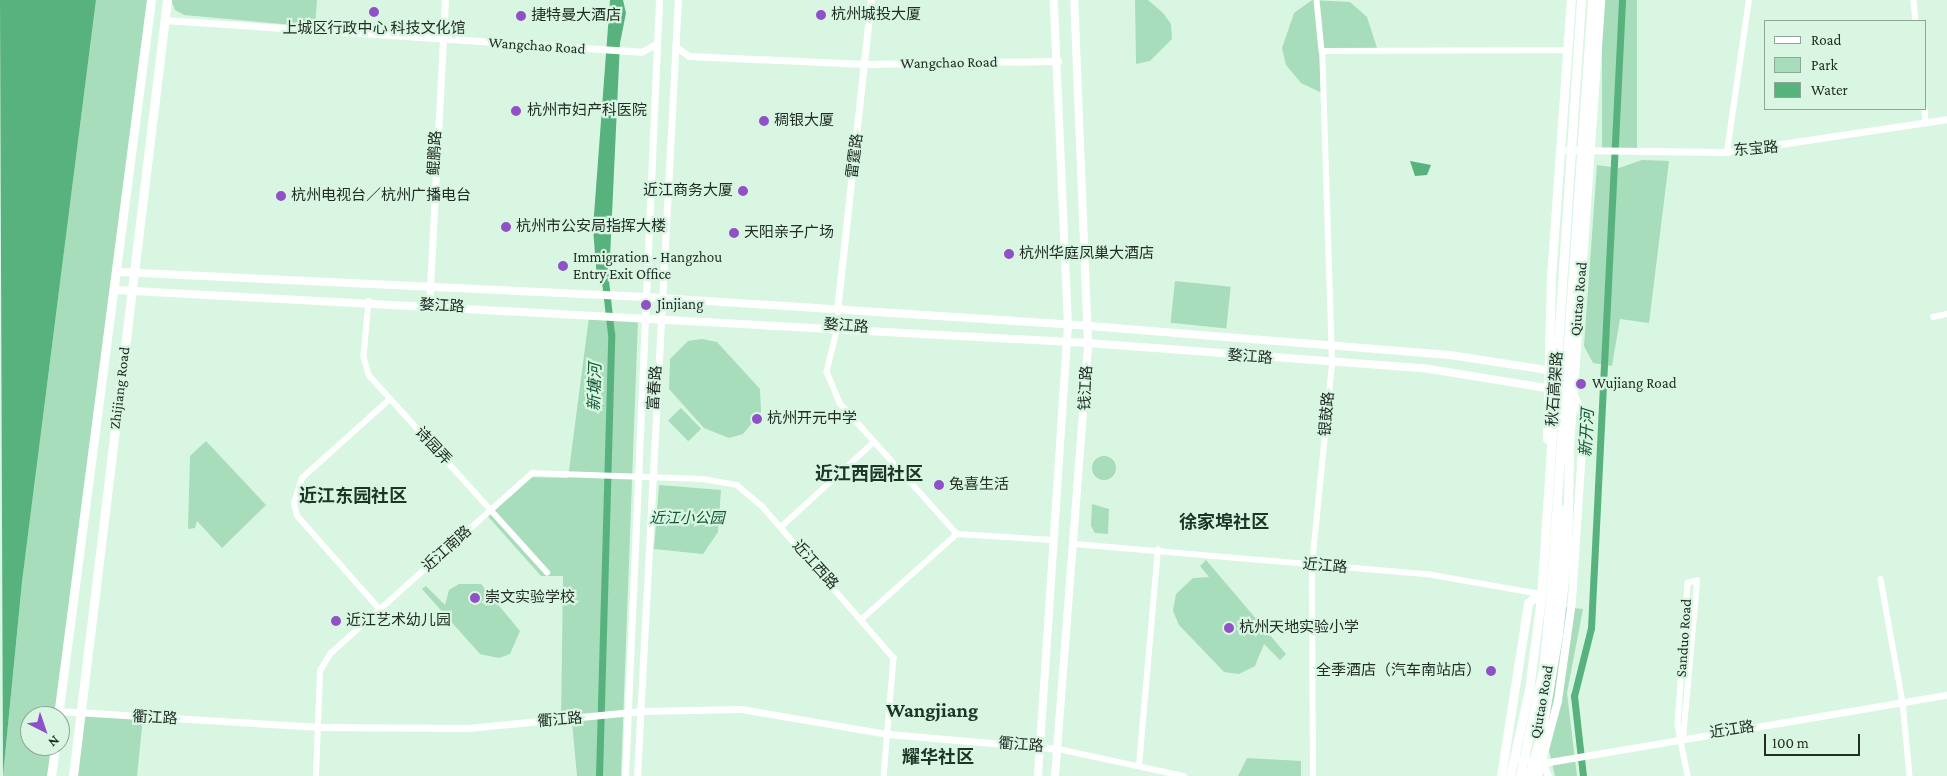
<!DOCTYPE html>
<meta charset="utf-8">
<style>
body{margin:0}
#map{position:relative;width:1947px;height:776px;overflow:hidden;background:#d9f6e3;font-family:"Crimson Pro","Noto Sans SC",serif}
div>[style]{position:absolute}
.green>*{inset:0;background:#a7ddba;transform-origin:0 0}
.round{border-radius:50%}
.water>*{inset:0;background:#57b27e}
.canal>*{height:7px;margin:-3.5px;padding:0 3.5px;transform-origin:3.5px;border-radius:3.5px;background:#57b27e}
.minor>*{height:5.5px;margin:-2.75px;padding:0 2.75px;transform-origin:2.75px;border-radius:2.75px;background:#fff}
.tertiary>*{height:7px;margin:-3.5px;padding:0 3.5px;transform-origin:3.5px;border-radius:3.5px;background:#fff}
.secondary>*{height:8px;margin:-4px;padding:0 4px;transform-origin:4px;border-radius:4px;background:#fff}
.primary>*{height:9px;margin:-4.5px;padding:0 4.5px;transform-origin:4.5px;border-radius:4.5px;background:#fff}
.trunk>*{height:9px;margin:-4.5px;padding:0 4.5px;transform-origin:4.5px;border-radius:4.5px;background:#fff}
.dots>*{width:14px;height:14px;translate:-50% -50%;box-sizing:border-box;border:2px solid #d9f6e3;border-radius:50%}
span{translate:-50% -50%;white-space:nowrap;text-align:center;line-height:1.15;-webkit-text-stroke:4.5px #d9f6e3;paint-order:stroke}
.poi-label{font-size:15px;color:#222d25}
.left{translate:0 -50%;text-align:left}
.right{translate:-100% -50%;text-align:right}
.street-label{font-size:15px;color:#222d25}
.park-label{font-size:15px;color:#145835;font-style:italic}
.water-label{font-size:16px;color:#135835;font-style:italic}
.quarter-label{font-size:18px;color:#1d3526;font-weight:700}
.district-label{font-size:20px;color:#1d3526;font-weight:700}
.legend{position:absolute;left:1764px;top:20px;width:162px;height:90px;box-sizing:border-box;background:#d9f6e3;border:1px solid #90a697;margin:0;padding:6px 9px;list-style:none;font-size:15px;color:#222d25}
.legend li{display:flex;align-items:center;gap:10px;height:25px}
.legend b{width:25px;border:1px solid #90a697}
.north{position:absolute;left:20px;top:706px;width:50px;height:50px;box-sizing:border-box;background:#d9f6e3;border:1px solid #90a697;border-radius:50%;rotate:139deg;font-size:14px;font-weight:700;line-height:20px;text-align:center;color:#222d25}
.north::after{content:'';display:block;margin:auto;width:18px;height:22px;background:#9051c7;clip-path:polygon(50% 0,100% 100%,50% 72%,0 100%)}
.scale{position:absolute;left:1764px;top:734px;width:96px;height:22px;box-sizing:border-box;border:2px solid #222d25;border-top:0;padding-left:6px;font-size:15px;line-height:18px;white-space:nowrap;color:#222d25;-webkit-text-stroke:4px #d9f6e3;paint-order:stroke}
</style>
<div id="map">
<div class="green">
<i style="clip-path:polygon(96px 0,147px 0,58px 716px,30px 716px,30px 746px,55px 746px,51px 776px,3px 776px,22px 582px)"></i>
<i style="clip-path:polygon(171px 0,317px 0,315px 27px,184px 15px,175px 10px)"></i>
<i style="clip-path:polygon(1135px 0,1148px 0,1163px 13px,1171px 24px,1172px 39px,1150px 61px,1136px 64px)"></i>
<i style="clip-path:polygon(1312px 0,1350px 2px,1367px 17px,1378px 51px,1322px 51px,1322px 93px,1301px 83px,1286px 65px,1282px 48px,1294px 13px)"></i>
<i style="left:1602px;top:0;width:35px;height:151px"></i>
<i style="clip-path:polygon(1642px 160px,1669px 161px,1649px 323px,1620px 319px,1612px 366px,1593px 363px,1584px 346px,1597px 165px,1619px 168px)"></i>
<i style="left:1175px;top:281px;width:56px;height:42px;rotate:6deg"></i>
<i style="clip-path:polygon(589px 317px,638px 320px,621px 776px,577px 776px,572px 722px,561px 723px,563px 576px,541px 576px,485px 513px,526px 477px,568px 478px)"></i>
<i style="clip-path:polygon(702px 339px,717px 342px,760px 389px,761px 412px,743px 434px,729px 438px,704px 428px,669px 389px,670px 359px,688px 341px)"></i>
<i style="left:681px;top:408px;width:29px;height:18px;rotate:46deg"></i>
<i style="clip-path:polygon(206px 441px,266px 505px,222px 548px,197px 521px,195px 528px,188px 529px,190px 456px)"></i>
<i class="round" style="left:1092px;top:456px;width:24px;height:24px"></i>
<i style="clip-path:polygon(659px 485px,721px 490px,718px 532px,703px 554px,654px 549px)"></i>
<i style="clip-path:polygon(1092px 504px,1109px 509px,1108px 534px,1095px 533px,1091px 526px)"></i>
<i style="clip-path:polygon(1206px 560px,1286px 654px,1280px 660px,1264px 644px,1255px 666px,1239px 674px,1224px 672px,1179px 625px,1173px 611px,1176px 594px,1193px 578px,1209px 577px,1200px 566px)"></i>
<i style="clip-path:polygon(459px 584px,481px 584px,520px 631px,510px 654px,499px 658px,480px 654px,422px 589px,426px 586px,445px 605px,449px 590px)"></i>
<i style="clip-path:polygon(1555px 606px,1583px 609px,1567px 693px,1577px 776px,1555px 776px,1542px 721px)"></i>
<i style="clip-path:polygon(81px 714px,143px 717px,137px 776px,73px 776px)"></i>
<i style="clip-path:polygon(1247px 758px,1301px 761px,1301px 776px,1238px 776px)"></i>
</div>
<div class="water">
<i style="clip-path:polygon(0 0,96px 0,22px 582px,3px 776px)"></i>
<i style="clip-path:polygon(610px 0,623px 0,626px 13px,620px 43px,609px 279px,597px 279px,593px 228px)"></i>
<i style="clip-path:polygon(1410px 161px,1431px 165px,1427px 175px,1415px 176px)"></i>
</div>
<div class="canal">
<i style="left:599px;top:776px;width:442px;rotate:-88.4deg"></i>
<i style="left:611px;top:334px;width:62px;rotate:-96.4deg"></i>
<i style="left:1583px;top:776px;width:81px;rotate:-96.4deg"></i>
<i style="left:1574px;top:696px;width:70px;rotate:-76deg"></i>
<i style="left:1591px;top:628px;width:629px;rotate:-87.17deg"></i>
</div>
<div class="minor">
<i style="left:1317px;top:0;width:51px;rotate:84.4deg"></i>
<i style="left:1322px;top:51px;width:247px;rotate:-0.2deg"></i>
<i style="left:1914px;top:0;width:21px;rotate:85deg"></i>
<i style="left:1925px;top:109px;width:13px;rotate:86deg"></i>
<i style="left:1727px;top:152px;width:154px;rotate:-81.8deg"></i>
<i style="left:369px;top:301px;width:56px;rotate:95.1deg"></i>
<i style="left:364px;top:357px;width:19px;rotate:74deg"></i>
<i style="left:369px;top:375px;width:266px;rotate:47.9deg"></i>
<i style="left:1933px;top:317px;width:14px;rotate:-12deg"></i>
<i style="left:838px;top:327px;width:46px;rotate:103.7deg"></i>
<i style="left:827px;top:372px;width:34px;rotate:67deg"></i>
<i style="left:840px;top:403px;width:176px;rotate:48.2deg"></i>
<i style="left:781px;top:527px;width:126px;rotate:-42.4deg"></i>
<i style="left:957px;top:534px;width:96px;rotate:3.6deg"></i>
<i style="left:1075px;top:544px;width:353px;rotate:4.9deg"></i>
<i style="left:1427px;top:574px;width:115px;rotate:10deg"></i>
<i style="left:1881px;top:579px;width:125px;rotate:79.9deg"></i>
<i style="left:1903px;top:702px;width:74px;rotate:84.6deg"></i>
<i style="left:379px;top:609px;width:124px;rotate:-131.4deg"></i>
<i style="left:297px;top:516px;width:13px;rotate:-103deg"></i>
<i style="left:294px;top:503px;width:26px;rotate:-72deg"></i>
<i style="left:302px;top:478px;width:118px;rotate:-41.9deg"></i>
<i style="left:863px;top:618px;width:126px;rotate:-41.8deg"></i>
<i style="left:1683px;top:739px;width:159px;rotate:-84.9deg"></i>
<i style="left:1697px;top:581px;width:9px;rotate:167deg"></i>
<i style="left:1688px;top:583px;width:142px;rotate:94deg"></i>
<i style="left:1678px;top:725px;width:52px;rotate:78.9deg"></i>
<i style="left:1058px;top:749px;width:129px;rotate:12.1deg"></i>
<i style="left:1139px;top:766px;width:217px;rotate:-85deg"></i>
<i style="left:316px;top:776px;width:105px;rotate:-87.8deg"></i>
<i style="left:320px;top:671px;width:21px;rotate:-59deg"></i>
<i style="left:331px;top:653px;width:270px;rotate:-41.8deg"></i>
<i style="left:532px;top:473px;width:171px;rotate:2deg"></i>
<i style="left:703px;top:479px;width:35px;rotate:10deg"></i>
<i style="left:737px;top:485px;width:34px;rotate:40deg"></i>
<i style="left:763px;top:507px;width:200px;rotate:49.1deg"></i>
<i style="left:894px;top:658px;width:118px;rotate:94.8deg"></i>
<i style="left:1313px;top:776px;width:211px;rotate:-90.3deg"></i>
<i style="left:1312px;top:565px;width:203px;rotate:-84.3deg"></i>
<i style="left:1332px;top:363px;width:312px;rotate:-91.8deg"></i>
</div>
<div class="tertiary">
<i style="left:164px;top:20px;width:478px;rotate:3.8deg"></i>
<i style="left:641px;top:52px;width:17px;rotate:-28deg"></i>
<i style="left:675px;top:46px;width:17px;rotate:36deg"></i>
<i style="left:689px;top:56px;width:177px;rotate:2.6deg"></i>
<i style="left:866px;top:64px;width:192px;rotate:-0.9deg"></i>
<i style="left:1567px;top:150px;width:160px;rotate:0.7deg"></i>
<i style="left:1727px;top:152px;width:222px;rotate:-8.5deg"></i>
<i style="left:429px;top:306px;width:306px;rotate:-87deg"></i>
<i style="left:837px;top:311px;width:313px;rotate:-83.8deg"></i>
<i style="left:59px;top:711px;width:258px;rotate:3.5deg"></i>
<i style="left:317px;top:727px;width:151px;rotate:0.4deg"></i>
<i style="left:468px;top:728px;width:175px;rotate:-5.6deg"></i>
<i style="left:642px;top:711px;width:99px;rotate:-1.2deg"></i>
<i style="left:741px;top:709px;width:149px;rotate:9.7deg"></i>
<i style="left:888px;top:734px;width:171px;rotate:5deg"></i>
<i style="left:1519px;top:758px;width:25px;rotate:12deg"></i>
<i style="left:1543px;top:763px;width:410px;rotate:-9.6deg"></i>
<i style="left:1543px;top:763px;width:14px;rotate:69deg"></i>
<i style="left:625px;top:776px;width:777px;rotate:-87.49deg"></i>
<i style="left:637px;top:776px;width:777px;rotate:-86.98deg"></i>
</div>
<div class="secondary">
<i style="left:119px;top:272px;width:527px;rotate:2.72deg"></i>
<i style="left:645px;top:297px;width:445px;rotate:3.7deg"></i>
<i style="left:1089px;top:326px;width:362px;rotate:4.6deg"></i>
<i style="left:1450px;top:355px;width:104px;rotate:8.8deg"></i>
<i style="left:116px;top:290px;width:973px;rotate:3.12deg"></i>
<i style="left:1088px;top:343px;width:336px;rotate:4.3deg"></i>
<i style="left:1423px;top:368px;width:131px;rotate:9.2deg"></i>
<i style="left:1038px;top:776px;width:451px;rotate:-86.2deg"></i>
<i style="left:1068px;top:326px;width:326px;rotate:-92.5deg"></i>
<i style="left:1055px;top:776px;width:434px;rotate:-85.6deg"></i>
<i style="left:1088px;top:343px;width:343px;rotate:-92.3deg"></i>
<i style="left:1538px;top:776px;width:78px;rotate:-75.1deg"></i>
<i style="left:1558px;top:701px;width:101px;rotate:-82deg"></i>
<i style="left:1572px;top:601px;width:183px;rotate:-86.2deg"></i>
<i style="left:1584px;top:418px;width:27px;rotate:-114deg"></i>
</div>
<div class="primary">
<i style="left:1547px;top:439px;width:162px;rotate:-88.6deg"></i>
<i style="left:1551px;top:277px;width:278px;rotate:-85.9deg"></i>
<i style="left:1568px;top:461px;width:462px;rotate:-86deg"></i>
<i style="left:1549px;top:665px;width:157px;rotate:-84.5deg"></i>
<i style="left:58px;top:716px;width:722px;rotate:-82.6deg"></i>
<i style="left:51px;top:776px;width:30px;rotate:-82deg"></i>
<i style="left:73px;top:776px;width:782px;rotate:-83.09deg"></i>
</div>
<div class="trunk">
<i style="left:1501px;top:776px;width:175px;rotate:-81.1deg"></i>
<i style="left:1528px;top:603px;width:13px;rotate:-42deg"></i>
<i style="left:1510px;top:776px;width:88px;rotate:-77.5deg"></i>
<i style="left:1529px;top:690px;width:93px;rotate:-82.6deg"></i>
<i style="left:1541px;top:598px;width:599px;rotate:-86.17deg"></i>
<i style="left:1520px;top:776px;width:109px;rotate:-77.9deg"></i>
<i style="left:1543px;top:669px;width:69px;rotate:-84.2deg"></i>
<i style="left:1550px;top:600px;width:601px;rotate:-86deg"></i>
<i style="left:1529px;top:776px;width:48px;rotate:-74.2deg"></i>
<i style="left:1542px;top:730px;width:97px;rotate:-80.5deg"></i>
<i style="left:1558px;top:634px;width:84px;rotate:-83.9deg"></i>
<i style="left:1567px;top:550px;width:95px;rotate:-88.8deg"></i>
</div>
<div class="dots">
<i style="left:374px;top:12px;background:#9051c7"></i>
<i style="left:821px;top:15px;background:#9051c7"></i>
<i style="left:521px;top:16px;background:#9051c7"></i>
<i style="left:516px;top:111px;background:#9051c7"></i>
<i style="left:764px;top:121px;background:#9051c7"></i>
<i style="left:743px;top:191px;background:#9051c7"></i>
<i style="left:281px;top:196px;background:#9051c7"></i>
<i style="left:506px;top:227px;background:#9051c7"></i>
<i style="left:734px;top:233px;background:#9051c7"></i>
<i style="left:1009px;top:254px;background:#9051c7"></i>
<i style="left:563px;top:266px;background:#9051c7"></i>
<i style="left:646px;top:305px;background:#9051c7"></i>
<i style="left:1581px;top:384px;background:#9051c7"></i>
<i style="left:757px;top:419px;background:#9051c7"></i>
<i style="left:939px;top:485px;background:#9051c7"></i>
<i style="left:475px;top:598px;background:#9051c7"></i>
<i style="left:336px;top:621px;background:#9051c7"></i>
<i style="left:1229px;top:628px;background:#9051c7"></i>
<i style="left:1491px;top:671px;background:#9051c7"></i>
</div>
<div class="poi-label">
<span class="left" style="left:831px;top:15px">杭州城投大厦</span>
<span class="left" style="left:531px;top:16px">捷特曼大酒店</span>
<span style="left:374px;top:29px">上城区行政中心 科技文化馆</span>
<span class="left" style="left:527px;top:111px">杭州市妇产科医院</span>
<span class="left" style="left:774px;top:121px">稠银大厦</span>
<span class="right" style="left:733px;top:191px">近江商务大厦</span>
<span class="left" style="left:291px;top:196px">杭州电视台／杭州广播电台</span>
<span class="left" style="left:516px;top:227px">杭州市公安局指挥大楼</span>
<span class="left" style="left:744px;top:233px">天阳亲子广场</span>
<span class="left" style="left:1019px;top:254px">杭州华庭凤巢大酒店</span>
<span class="left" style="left:573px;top:266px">Immigration - Hangzhou<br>Entry Exit Office</span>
<span class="left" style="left:657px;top:305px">Jinjiang</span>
<span class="left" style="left:1592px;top:384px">Wujiang Road</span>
<span class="left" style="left:767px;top:419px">杭州开元中学</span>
<span class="left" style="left:949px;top:485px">兔喜生活</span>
<span class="left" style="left:485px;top:598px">崇文实验学校</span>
<span class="left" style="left:346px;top:621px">近江艺术幼儿园</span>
<span class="left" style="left:1239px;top:628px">杭州天地实验小学</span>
<span class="right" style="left:1481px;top:671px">全季酒店（汽车南站店）</span>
</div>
<div class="street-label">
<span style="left:537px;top:46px;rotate:4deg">Wangchao Road</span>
<span style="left:949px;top:63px;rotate:-1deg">Wangchao Road</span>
<span style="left:1756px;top:149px;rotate:-5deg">东宝路</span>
<span style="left:435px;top:153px;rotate:-87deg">鲲鹏路</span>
<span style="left:855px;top:156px;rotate:-83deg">雷霆路</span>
<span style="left:1579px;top:299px;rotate:-85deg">Qiutao Road</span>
<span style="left:442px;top:306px;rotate:3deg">婺江路</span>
<span style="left:846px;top:326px;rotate:4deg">婺江路</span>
<span style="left:1250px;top:357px;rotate:4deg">婺江路</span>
<span style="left:120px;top:388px;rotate:-83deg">Zhijiang Road</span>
<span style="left:655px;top:388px;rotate:-86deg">富春路</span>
<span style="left:1086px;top:388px;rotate:-87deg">钱江路</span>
<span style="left:1555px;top:389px;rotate:-86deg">秋石高架路</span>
<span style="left:1327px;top:414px;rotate:-85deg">银鼓路</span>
<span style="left:433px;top:446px;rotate:47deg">诗园弄</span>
<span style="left:447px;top:549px;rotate:-42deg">近江南路</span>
<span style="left:815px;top:565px;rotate:48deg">近江西路</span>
<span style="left:1325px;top:566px;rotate:5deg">近江路</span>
<span style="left:1684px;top:638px;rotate:-86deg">Sanduo Road</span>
<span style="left:1542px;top:702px;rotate:-80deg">Qiutao Road</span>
<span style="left:155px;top:718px;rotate:3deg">衢江路</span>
<span style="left:560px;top:720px;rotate:-5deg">衢江路</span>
<span style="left:1732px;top:730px;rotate:-9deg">近江路</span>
<span style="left:1021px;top:745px;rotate:4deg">衢江路</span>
</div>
<div class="park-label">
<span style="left:687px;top:519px">近江小公园</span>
</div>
<div class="water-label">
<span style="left:595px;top:387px;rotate:-88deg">新塘河</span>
<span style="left:1587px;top:433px;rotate:-87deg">新开河</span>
</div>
<div class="quarter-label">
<span style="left:869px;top:474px">近江西园社区</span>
<span style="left:353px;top:496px">近江东园社区</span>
<span style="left:1224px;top:522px">徐家埠社区</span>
<span style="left:938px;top:757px">耀华社区</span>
</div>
<div class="district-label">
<span style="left:932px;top:710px">Wangjiang</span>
</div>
<ul class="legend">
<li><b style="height:6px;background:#fff"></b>Road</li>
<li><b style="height:14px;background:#a7ddba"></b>Park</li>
<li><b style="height:14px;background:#57b27e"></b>Water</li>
</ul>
<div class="north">N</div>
<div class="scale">100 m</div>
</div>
